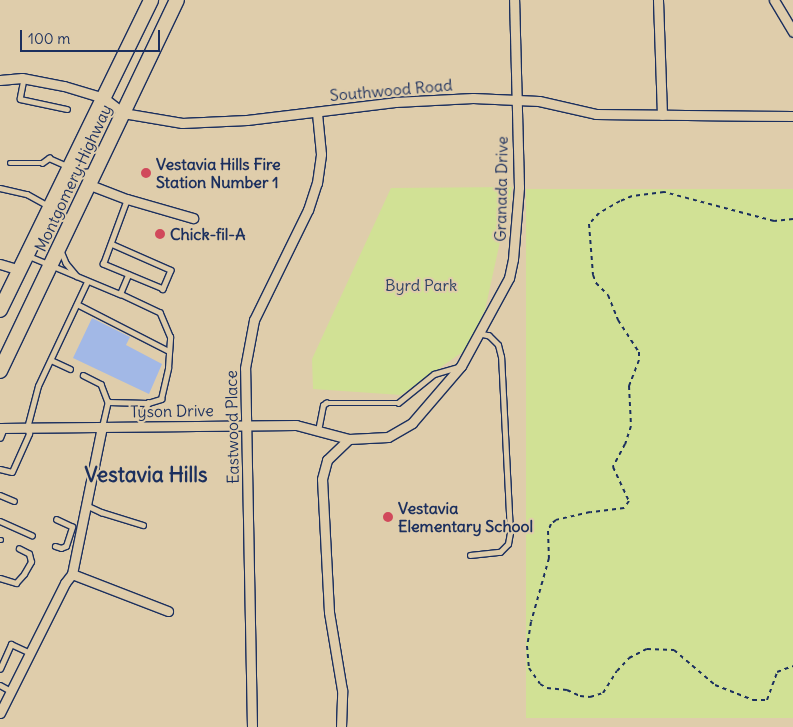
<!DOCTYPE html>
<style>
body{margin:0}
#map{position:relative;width:793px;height:727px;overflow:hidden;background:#dfcdab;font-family:Delius,sans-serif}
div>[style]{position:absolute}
.green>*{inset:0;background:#d1e195;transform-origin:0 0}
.building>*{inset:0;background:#a2b8e6}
.path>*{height:2px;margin-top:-1px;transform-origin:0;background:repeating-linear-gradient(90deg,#1b2f5e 0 4px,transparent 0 8px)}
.roads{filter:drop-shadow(1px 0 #1b2f5e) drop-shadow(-1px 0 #1b2f5e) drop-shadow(0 1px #1b2f5e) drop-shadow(0 -1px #1b2f5e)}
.lane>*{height:4.5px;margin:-2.25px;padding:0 2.25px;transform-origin:2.25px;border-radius:2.25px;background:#dfcdab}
.street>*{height:9px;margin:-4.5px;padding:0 4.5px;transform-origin:4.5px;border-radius:4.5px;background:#dfcdab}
.primary>*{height:14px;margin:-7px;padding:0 7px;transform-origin:7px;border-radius:7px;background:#dfcdab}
.dots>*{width:14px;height:14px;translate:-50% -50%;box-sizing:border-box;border:2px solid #dfcdab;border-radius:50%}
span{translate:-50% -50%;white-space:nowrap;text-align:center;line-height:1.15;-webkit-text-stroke:4px #dfcdab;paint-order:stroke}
.street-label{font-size:16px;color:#1b2f5e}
.poi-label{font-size:16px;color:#1b2f5e;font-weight:700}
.left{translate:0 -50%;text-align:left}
.park-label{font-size:16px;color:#2d4164}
.district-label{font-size:21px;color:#1b2f5e;font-weight:700}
.scale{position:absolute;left:20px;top:30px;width:140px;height:22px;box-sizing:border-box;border:2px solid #1b2f5e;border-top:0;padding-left:6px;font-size:15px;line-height:18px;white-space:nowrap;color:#1b2f5e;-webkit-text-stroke:4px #dfcdab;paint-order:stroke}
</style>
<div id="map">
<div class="green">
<i style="clip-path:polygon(512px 187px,485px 310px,464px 351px,401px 395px,313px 389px,312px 359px,391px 188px)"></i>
<i style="left:526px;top:189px;width:267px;height:529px"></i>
</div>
<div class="building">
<i style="clip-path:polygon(92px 318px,130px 337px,126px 345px,162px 364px,149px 394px,73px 358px)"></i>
</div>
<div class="path">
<i style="left:793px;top:219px;width:19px;rotate:174deg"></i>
<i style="left:774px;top:221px;width:114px;rotate:-165.2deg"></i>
<i style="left:664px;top:192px;width:32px;rotate:173deg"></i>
<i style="left:632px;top:196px;width:13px;rotate:157deg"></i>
<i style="left:620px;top:201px;width:24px;rotate:150deg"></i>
<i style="left:599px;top:213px;width:15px;rotate:132deg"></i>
<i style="left:589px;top:224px;width:51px;rotate:85.5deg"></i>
<i style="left:593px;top:275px;width:9px;rotate:69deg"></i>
<i style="left:596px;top:283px;width:17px;rotate:45deg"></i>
<i style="left:608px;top:295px;width:27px;rotate:68deg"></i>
<i style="left:618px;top:320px;width:38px;rotate:57deg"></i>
<i style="left:639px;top:352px;width:8px;rotate:90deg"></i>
<i style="left:639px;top:360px;width:28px;rotate:111deg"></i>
<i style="left:629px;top:386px;width:40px;rotate:87.1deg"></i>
<i style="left:631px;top:426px;width:19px;rotate:108deg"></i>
<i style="left:625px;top:444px;width:26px;rotate:118deg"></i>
<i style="left:613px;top:467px;width:38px;rotate:65deg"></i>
<i style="left:629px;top:501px;width:9px;rotate:126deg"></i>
<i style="left:624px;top:508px;width:34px;rotate:173deg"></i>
<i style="left:590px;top:512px;width:35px;rotate:167deg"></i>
<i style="left:556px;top:520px;width:6px;rotate:141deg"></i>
<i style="left:551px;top:524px;width:8px;rotate:113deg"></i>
<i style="left:548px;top:531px;width:27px;rotate:88deg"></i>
<i style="left:549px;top:558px;width:66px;rotate:105.7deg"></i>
<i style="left:531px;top:622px;width:24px;rotate:99deg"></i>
<i style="left:527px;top:646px;width:22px;rotate:85deg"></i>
<i style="left:529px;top:668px;width:19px;rotate:55deg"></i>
<i style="left:540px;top:684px;width:8px;rotate:30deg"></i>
<i style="left:547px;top:688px;width:20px;rotate:6deg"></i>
<i style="left:567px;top:690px;width:14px;rotate:25deg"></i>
<i style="left:580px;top:696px;width:10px;rotate:6deg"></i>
<i style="left:590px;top:697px;width:14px;rotate:-17deg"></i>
<i style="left:603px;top:693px;width:26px;rotate:-58deg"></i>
<i style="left:617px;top:671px;width:18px;rotate:-47deg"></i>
<i style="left:629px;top:658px;width:20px;rotate:-27deg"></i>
<i style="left:647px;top:649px;width:27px;rotate:2deg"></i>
<i style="left:674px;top:650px;width:54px;rotate:40.5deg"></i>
<i style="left:715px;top:685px;width:41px;rotate:21.5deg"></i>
<i style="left:753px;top:700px;width:14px"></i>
<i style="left:767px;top:700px;width:30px;rotate:-70deg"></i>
<i style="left:777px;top:672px;width:17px;rotate:-21deg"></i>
</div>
<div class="roads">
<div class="lane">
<i style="left:24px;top:79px;width:20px;rotate:101deg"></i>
<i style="left:20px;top:99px;width:48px;rotate:12deg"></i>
<i style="left:10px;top:163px;width:32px"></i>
<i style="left:42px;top:163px;width:9px;rotate:-36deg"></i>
<i style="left:49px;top:158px;width:20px;rotate:24deg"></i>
<i style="left:71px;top:173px;width:22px;rotate:-5deg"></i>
<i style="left:0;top:188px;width:28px;rotate:13deg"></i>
<i style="left:27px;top:194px;width:25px;rotate:29deg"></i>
<i style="left:112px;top:244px;width:64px;rotate:23.8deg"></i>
<i style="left:171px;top:270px;width:21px;rotate:113deg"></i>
<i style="left:163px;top:289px;width:65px;rotate:-157.4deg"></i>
<i style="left:103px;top:264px;width:69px;rotate:-69.7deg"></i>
<i style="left:61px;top:251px;width:13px;rotate:67deg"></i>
<i style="left:66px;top:263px;width:17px;rotate:50deg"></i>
<i style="left:29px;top:256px;width:99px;rotate:22.7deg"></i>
<i style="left:120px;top:294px;width:21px;rotate:-67deg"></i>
<i style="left:77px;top:304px;width:103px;rotate:27.1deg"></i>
<i style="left:51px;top:360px;width:21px;rotate:25deg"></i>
<i style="left:83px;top:375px;width:20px;rotate:27deg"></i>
<i style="left:101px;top:384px;width:19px;rotate:69deg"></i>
<i style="left:139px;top:426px;width:25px;rotate:-69deg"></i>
<i style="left:102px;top:427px;width:26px;rotate:-77deg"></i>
<i style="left:108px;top:402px;width:40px;rotate:1.4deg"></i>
<i style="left:148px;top:403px;width:14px;rotate:-17deg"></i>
<i style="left:161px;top:399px;width:32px;rotate:-77deg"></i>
<i style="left:168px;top:368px;width:31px;rotate:-86deg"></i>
<i style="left:170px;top:337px;width:26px;rotate:-113deg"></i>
<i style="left:160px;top:313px;width:44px;rotate:-154.6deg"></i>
<i style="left:318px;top:431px;width:26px;rotate:-79deg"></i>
<i style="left:323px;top:405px;width:4px;rotate:-34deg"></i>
<i style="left:326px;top:403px;width:72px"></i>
<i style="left:398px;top:403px;width:46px;rotate:-38.9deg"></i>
<i style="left:434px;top:374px;width:25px;rotate:-16deg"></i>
<i style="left:0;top:438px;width:11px;rotate:-68deg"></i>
<i style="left:0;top:469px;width:12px;rotate:14deg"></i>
<i style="left:12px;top:472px;width:42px;rotate:-65.9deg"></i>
<i style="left:29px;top:434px;width:6px;rotate:-108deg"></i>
<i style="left:27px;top:428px;width:43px;rotate:-75.3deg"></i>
<i style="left:38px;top:386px;width:115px;rotate:-64.8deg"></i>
<i style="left:0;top:495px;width:15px;rotate:23deg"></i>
<i style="left:86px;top:505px;width:17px;rotate:25deg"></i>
<i style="left:101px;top:512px;width:44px;rotate:17.2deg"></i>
<i style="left:0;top:521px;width:35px;rotate:24deg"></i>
<i style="left:0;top:540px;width:1px"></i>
<i style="left:55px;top:546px;width:6px;rotate:18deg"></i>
<i style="left:61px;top:548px;width:5px;rotate:-22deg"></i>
<i style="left:66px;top:546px;width:20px;rotate:-72deg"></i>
<i style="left:72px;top:527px;width:17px;rotate:-155deg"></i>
<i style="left:470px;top:555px;width:30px;rotate:-6deg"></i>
<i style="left:500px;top:552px;width:11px;rotate:-45deg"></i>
<i style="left:508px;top:544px;width:11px;rotate:-80deg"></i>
<i style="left:510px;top:533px;width:176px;rotate:-92.9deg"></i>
<i style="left:501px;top:357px;width:12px;rotate:-104deg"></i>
<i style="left:498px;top:345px;width:13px;rotate:-135deg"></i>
<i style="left:489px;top:336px;width:8px;rotate:-166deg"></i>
<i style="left:0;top:578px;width:17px;rotate:17deg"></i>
<i style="left:16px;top:583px;width:12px;rotate:-48deg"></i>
<i style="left:24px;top:574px;width:14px;rotate:-60deg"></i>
<i style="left:31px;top:562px;width:8px;rotate:-104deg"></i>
<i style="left:29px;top:554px;width:11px;rotate:-153deg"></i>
<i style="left:0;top:669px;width:27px;rotate:-66deg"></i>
<i style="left:11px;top:644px;width:21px;rotate:25deg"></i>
<i style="left:0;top:685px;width:13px;rotate:29deg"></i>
</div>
<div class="street">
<i style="left:658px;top:0;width:115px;rotate:88deg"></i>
<i style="left:774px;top:0;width:37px;rotate:59deg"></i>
<i style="left:0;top:80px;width:22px;rotate:-5deg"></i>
<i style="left:22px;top:78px;width:43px;rotate:10.8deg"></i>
<i style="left:64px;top:86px;width:42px;rotate:16.7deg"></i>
<i style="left:104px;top:98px;width:24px;rotate:38deg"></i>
<i style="left:123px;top:113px;width:60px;rotate:9.6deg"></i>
<i style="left:182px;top:123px;width:65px;rotate:-2.6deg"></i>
<i style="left:247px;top:120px;width:149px;rotate:-6.9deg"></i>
<i style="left:395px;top:102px;width:78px;rotate:-2.9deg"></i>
<i style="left:473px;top:98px;width:66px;rotate:2.6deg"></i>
<i style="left:539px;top:101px;width:58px;rotate:12.8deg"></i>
<i style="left:596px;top:114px;width:197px;rotate:0.6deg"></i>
<i style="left:90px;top:185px;width:40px;rotate:21deg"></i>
<i style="left:127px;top:199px;width:69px;rotate:16.1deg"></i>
<i style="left:0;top:264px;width:21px;rotate:17deg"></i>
<i style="left:0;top:428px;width:296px;rotate:-0.6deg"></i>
<i style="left:296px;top:425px;width:55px;rotate:14.8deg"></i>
<i style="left:349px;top:439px;width:39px;rotate:-3deg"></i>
<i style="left:388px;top:437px;width:28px;rotate:-30deg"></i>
<i style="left:412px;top:423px;width:75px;rotate:-49.3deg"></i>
<i style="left:461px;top:366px;width:100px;rotate:-61.4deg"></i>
<i style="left:509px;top:278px;width:19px;rotate:-78deg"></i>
<i style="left:513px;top:259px;width:72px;rotate:-85.2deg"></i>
<i style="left:519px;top:187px;width:187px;rotate:-91.5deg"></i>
<i style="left:72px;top:574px;width:103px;rotate:21.1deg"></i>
<i style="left:0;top:713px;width:145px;rotate:-63.4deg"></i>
<i style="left:65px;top:583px;width:11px;rotate:-52deg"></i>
<i style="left:72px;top:574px;width:150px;rotate:-78.5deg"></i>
<i style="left:252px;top:727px;width:359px;rotate:-91.1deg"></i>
<i style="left:245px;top:368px;width:49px;rotate:-79.4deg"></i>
<i style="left:254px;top:320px;width:123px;rotate:-63.9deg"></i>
<i style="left:308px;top:210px;width:28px;rotate:-72deg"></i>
<i style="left:317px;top:183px;width:29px;rotate:-82deg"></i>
<i style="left:321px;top:154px;width:41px;rotate:-95.6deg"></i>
<i style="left:341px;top:727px;width:37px;rotate:-88deg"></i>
<i style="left:342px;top:690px;width:79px;rotate:-99.5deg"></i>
<i style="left:329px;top:612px;width:133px;rotate:-93deg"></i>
<i style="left:322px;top:479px;width:20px;rotate:-75deg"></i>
<i style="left:327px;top:460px;width:30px;rotate:-44deg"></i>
</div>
<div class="primary">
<i style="left:0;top:310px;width:345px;rotate:-64deg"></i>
<i style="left:0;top:371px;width:411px;rotate:-64.5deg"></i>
</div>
</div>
<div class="dots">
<i style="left:146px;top:173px;background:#d1495b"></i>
<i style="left:160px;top:234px;background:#d1495b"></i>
<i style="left:388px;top:517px;background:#d1495b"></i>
</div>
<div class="street-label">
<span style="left:391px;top:90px;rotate:-5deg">Southwood Road</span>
<span style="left:73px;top:178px;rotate:-65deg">Montgomery Highway</span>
<span style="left:501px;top:189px;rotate:-89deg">Granada Drive</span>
<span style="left:172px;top:411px;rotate:-1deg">Tyson Drive</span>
<span style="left:232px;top:427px;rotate:-91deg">Eastwood Place</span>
</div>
<div class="poi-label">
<span class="left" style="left:156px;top:173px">Vestavia Hills Fire<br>Station Number 1</span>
<span class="left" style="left:170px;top:234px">Chick-fil-A</span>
<span class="left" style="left:398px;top:517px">Vestavia<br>Elementary School</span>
</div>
<div class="park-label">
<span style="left:421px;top:285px">Byrd Park</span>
</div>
<div class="district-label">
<span style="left:146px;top:475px">Vestavia Hills</span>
</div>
<div class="scale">100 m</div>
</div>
